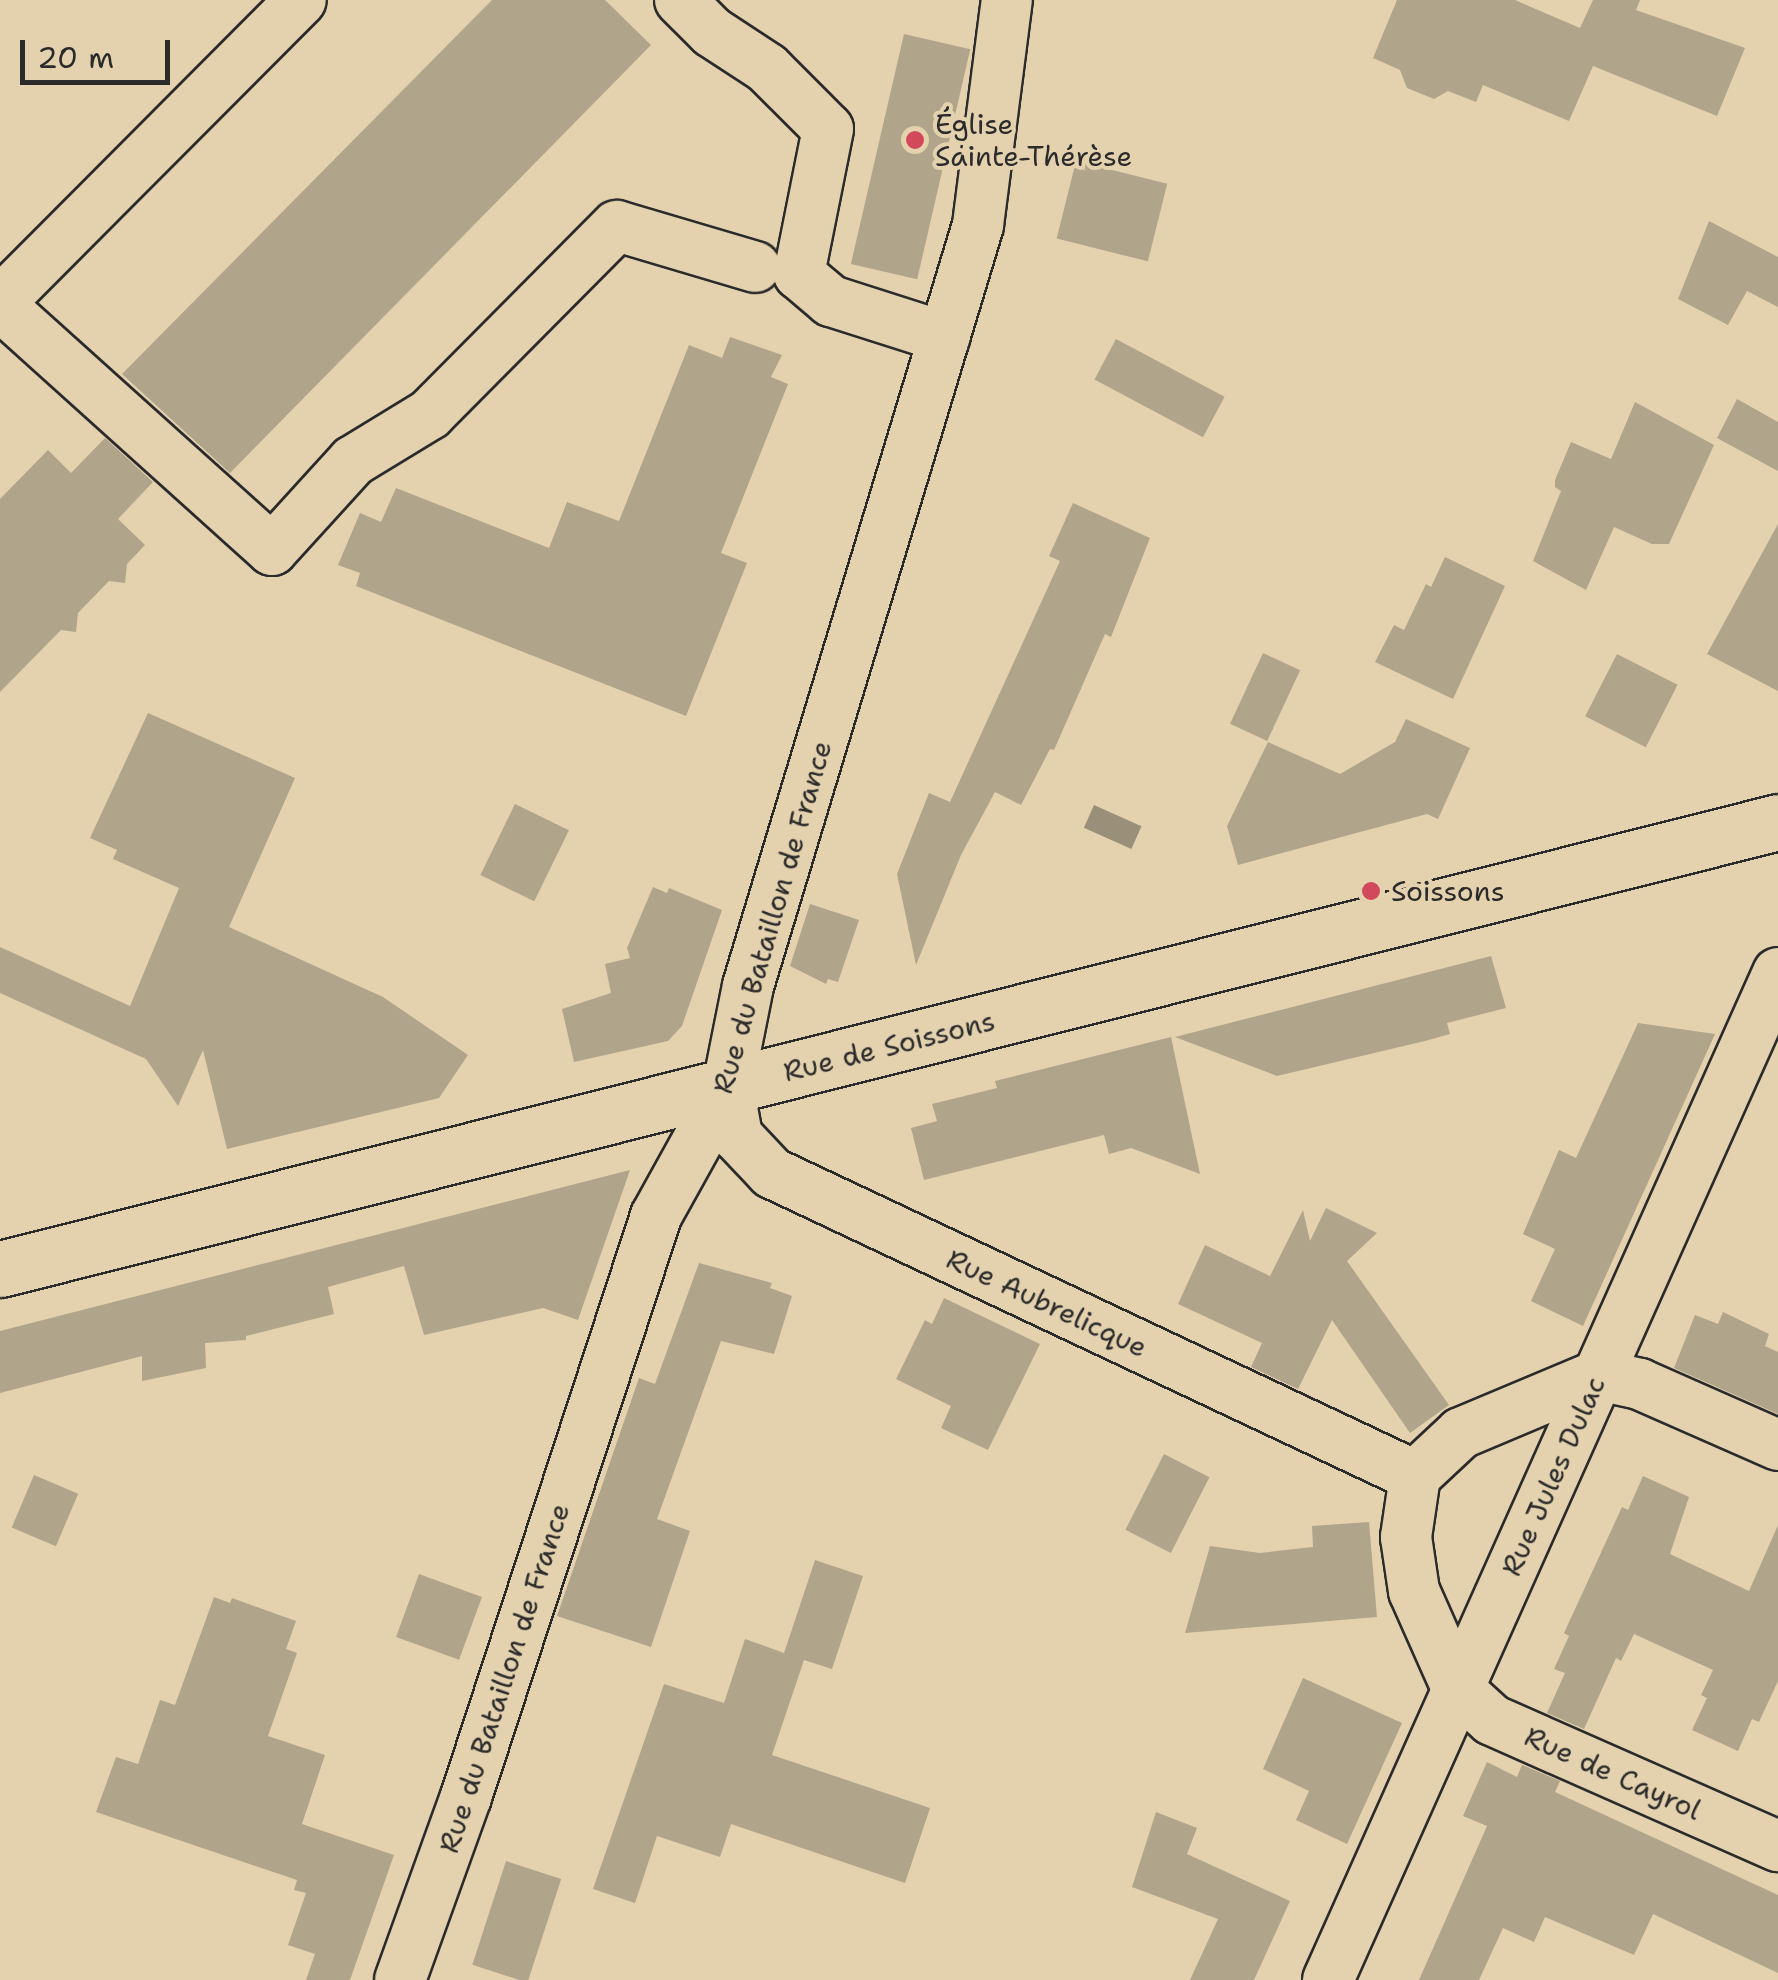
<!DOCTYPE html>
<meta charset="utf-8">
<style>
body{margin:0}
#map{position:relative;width:1778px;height:1980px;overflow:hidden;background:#e4d2af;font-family:"Shantell Sans",sans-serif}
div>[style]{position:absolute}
.water>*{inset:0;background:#9a907a;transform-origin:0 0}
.building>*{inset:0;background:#b0a48b;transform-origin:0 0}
.roads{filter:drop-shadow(2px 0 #2b2b2b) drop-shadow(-2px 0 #2b2b2b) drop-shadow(0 2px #2b2b2b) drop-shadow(0 -2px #2b2b2b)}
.minor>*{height:50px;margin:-25px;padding:0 25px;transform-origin:25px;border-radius:25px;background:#e4d2af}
.major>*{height:55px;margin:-27.5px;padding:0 27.5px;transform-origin:27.5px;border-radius:27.5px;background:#e4d2af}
.dots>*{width:28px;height:28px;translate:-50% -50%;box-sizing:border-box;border:5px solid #e4d2af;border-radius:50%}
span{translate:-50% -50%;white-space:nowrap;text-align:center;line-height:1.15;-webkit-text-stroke:8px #e4d2af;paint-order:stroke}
.poi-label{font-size:28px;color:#2b2b2b}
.left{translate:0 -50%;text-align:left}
.street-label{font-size:28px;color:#2b2b2b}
.scale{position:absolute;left:20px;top:40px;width:150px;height:45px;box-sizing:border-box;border:5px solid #2b2b2b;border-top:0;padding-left:12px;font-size:30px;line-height:35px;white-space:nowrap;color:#2b2b2b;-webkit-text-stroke:8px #e4d2af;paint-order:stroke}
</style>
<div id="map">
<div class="water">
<i style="left:1094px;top:805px;width:52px;height:25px;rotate:24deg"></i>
</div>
<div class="building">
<i style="clip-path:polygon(492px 0,605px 0,651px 45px,230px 473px,122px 374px)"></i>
<i style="clip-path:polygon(1397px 0,1515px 0,1580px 28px,1593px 0,1640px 0,1636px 10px,1745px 48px,1717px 116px,1593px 66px,1569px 121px,1483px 85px,1476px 102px,1448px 91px,1434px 99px,1407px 88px,1400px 70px,1373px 58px)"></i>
<i style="left:904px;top:34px;width:68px;height:236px;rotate:13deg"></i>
<i style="left:1076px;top:161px;width:94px;height:80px;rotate:14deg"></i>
<i style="clip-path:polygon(1709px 221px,1778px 257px,1778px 307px,1747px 291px,1728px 325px,1678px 299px)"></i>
<i style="clip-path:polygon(730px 337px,782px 355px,771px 377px,788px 384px,721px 553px,747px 563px,686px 716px,356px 586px,360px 573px,338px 565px,360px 513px,381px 522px,396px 488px,549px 548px,567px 502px,619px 521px,689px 345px,722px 358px)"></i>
<i style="left:1116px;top:339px;width:123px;height:46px;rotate:28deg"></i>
<i style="clip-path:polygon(1737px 399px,1778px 422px,1778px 471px,1717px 438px)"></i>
<i style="clip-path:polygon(1635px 402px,1714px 445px,1669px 544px,1652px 544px,1614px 527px,1586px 590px,1533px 561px,1561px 491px,1555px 487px,1555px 480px,1571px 442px,1611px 459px)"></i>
<i style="clip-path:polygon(105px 438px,153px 482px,118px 519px,145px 545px,127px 564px,125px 583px,109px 581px,78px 613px,76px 632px,61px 630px,0 692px,0 499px,48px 450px,71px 473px)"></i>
<i style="clip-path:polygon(1073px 503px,1150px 538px,1111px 637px,1105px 634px,1054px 750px,1050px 749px,1021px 805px,995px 792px,961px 855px,916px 965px,897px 874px,929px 793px,950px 802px,1060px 561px,1049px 556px)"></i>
<i style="clip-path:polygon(1778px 524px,1778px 691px,1707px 654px)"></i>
<i style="clip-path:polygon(1445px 557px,1505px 586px,1453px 699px,1375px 662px,1394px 625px,1404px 630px,1426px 584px,1431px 587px)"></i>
<i style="left:1263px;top:653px;width:41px;height:78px;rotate:25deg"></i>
<i style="left:1617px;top:654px;width:68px;height:70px;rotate:27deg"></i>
<i style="clip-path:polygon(148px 713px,295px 778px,229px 927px,383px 997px,468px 1055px,439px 1098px,227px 1149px,203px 1050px,178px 1106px,146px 1059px,0 993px,0 947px,130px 1006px,179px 888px,113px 859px,117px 850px,90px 838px)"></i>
<i style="clip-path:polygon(1406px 719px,1470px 748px,1438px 819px,1427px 814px,1238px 865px,1227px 826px,1268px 742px,1340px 774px,1395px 742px)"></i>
<i style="left:515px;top:804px;width:60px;height:79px;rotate:26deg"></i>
<i style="clip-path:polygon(653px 887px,667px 893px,669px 888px,722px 910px,682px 1026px,668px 1041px,574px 1062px,562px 1009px,611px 993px,605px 964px,630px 958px,627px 948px)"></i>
<i style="clip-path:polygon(810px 904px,859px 920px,838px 982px,828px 979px,826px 984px,790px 966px)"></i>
<i style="clip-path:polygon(1491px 956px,1506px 1008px,1447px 1023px,1450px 1034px,1425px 1041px,1277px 1076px,1175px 1037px)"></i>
<i style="clip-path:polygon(1638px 1023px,1715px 1034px,1583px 1326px,1531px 1301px,1555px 1249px,1523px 1234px,1559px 1150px,1576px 1158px)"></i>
<i style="clip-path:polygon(1171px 1037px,1200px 1174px,1131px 1148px,1109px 1154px,1104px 1135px,924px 1180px,911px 1128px,937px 1121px,932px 1104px,997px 1088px,995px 1081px)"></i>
<i style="clip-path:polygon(630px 1170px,578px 1320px,543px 1308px,424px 1335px,404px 1266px,328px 1287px,334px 1314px,246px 1336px,246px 1340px,205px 1343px,206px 1368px,142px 1381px,142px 1356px,0 1393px,0 1331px)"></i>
<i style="clip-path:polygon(1326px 1208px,1377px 1233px,1347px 1261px,1449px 1405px,1410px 1433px,1332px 1320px,1298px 1389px,1251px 1367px,1262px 1343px,1178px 1304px,1205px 1245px,1270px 1276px,1303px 1210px,1310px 1241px)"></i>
<i style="clip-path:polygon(699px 1263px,772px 1283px,770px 1288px,792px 1296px,774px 1354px,721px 1341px,657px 1519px,690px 1531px,651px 1647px,557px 1616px,639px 1378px,655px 1384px)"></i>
<i style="clip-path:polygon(944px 1298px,1040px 1344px,988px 1450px,941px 1428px,951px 1406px,896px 1379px,925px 1320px,932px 1324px)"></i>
<i style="clip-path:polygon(1723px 1312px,1769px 1334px,1765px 1346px,1778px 1352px,1778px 1414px,1674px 1368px,1695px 1315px,1718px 1324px)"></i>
<i style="left:1164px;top:1454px;width:51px;height:85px;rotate:27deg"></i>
<i style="left:34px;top:1475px;width:48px;height:57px;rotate:23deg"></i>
<i style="clip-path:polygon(1643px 1476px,1689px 1497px,1670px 1554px,1749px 1591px,1778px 1525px,1778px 1681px,1759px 1722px,1752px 1719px,1738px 1751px,1692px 1730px,1707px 1698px,1701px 1695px,1713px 1670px,1634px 1634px,1621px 1661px,1616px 1658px,1584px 1729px,1547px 1713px,1565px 1673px,1554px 1669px,1569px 1636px,1564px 1633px,1622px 1507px,1628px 1510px)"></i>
<i style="clip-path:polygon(1369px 1522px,1377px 1617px,1185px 1633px,1210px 1546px,1260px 1553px,1313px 1547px,1312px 1526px)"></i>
<i style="clip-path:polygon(815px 1560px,863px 1576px,832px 1669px,804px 1660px,772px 1755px,930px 1808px,905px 1883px,731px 1824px,720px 1857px,657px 1836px,635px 1903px,593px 1889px,664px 1684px,724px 1703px,745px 1639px,784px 1653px)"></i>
<i style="left:419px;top:1574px;width:67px;height:67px;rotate:20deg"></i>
<i style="clip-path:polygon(214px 1597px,230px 1603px,232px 1598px,296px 1621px,286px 1649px,297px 1653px,268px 1736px,325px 1755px,302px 1824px,394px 1855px,350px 1980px,306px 1980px,315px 1954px,288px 1945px,306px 1893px,294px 1890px,297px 1880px,96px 1812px,116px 1757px,138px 1764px,160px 1700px,175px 1705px)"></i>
<i style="clip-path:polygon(1303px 1678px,1402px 1723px,1347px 1844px,1296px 1820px,1309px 1791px,1263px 1769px)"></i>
<i style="clip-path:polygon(1487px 1762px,1517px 1777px,1522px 1765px,1560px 1781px,1555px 1792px,1778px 1895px,1778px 1973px,1653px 1914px,1634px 1955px,1545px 1917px,1534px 1942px,1503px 1928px,1479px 1980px,1419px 1980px,1487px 1826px,1463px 1816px)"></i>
<i style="clip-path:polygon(1156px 1812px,1197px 1828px,1187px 1854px,1290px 1901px,1254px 1980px,1190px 1980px,1218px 1919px,1132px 1887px)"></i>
<i style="left:506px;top:1861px;width:58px;height:109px;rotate:18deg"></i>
</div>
<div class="roads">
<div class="minor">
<i style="left:680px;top:0;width:45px;rotate:45deg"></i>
<i style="left:712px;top:32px;width:66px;rotate:33.2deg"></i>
<i style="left:767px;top:68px;width:86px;rotate:45deg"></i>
<i style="left:828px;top:129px;width:148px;rotate:101.3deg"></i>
<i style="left:799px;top:274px;width:42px;rotate:40.2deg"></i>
<i style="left:831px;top:301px;width:119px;rotate:17.7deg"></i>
<i style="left:0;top:302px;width:426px;rotate:-45.1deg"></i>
<i style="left:0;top:305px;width:366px;rotate:42deg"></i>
<i style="left:272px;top:550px;width:120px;rotate:-47.7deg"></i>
<i style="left:353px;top:461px;width:90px;rotate:-31.4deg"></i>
<i style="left:430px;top:414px;width:265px;rotate:-45.2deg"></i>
<i style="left:617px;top:226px;width:144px;rotate:16.5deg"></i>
<i style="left:728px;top:1086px;width:51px;rotate:79.8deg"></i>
<i style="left:737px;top:1136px;width:51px;rotate:46.6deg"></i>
<i style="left:772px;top:1173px;width:711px;rotate:25.23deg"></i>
<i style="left:1778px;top:1445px;width:151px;rotate:-156.2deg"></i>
<i style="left:1640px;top:1384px;width:42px;rotate:-167.6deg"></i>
<i style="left:1599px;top:1375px;width:150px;rotate:157.2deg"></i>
<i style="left:1461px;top:1433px;width:63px;rotate:136.9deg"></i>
<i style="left:1415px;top:1476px;width:62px;rotate:98.4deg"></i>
<i style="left:1406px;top:1537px;width:55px;rotate:81.6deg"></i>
<i style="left:1414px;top:1591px;width:106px;rotate:66.1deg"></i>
<i style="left:1457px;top:1688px;width:47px;rotate:42.4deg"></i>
<i style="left:1492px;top:1720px;width:313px;rotate:23.8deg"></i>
<i style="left:400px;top:1980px;width:195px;rotate:-70.2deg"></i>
<i style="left:466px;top:1797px;width:611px;rotate:-71.89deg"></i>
<i style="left:656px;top:1216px;width:149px;rotate:-61deg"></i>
<i style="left:728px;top:1086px;width:102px;rotate:-78.7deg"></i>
<i style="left:748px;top:986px;width:795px;rotate:-73.18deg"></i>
<i style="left:978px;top:225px;width:227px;rotate:-82.7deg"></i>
<i style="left:1328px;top:1980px;width:1103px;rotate:-65.92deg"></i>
</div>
<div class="major">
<i style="left:0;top:1269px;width:1833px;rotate:-14.11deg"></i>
</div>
</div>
<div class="dots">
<i style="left:915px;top:140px;background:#d1495b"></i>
<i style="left:1371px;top:891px;background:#d1495b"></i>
</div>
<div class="poi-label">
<span class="left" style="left:935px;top:140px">Église<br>Sainte-Thérèse</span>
<span class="left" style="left:1391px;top:891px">Soissons</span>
</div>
<div class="street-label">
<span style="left:772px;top:917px;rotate:-74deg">Rue du Bataillon de France</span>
<span style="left:889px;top:1046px;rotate:-14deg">Rue de Soissons</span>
<span style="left:1047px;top:1303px;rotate:25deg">Rue Aubrelicque</span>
<span style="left:1553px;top:1476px;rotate:-66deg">Rue Jules Dulac</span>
<span style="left:504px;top:1678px;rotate:-72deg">Rue du Bataillon de France</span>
<span style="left:1613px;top:1773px;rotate:24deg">Rue de Cayrol</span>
</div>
<div class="scale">20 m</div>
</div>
